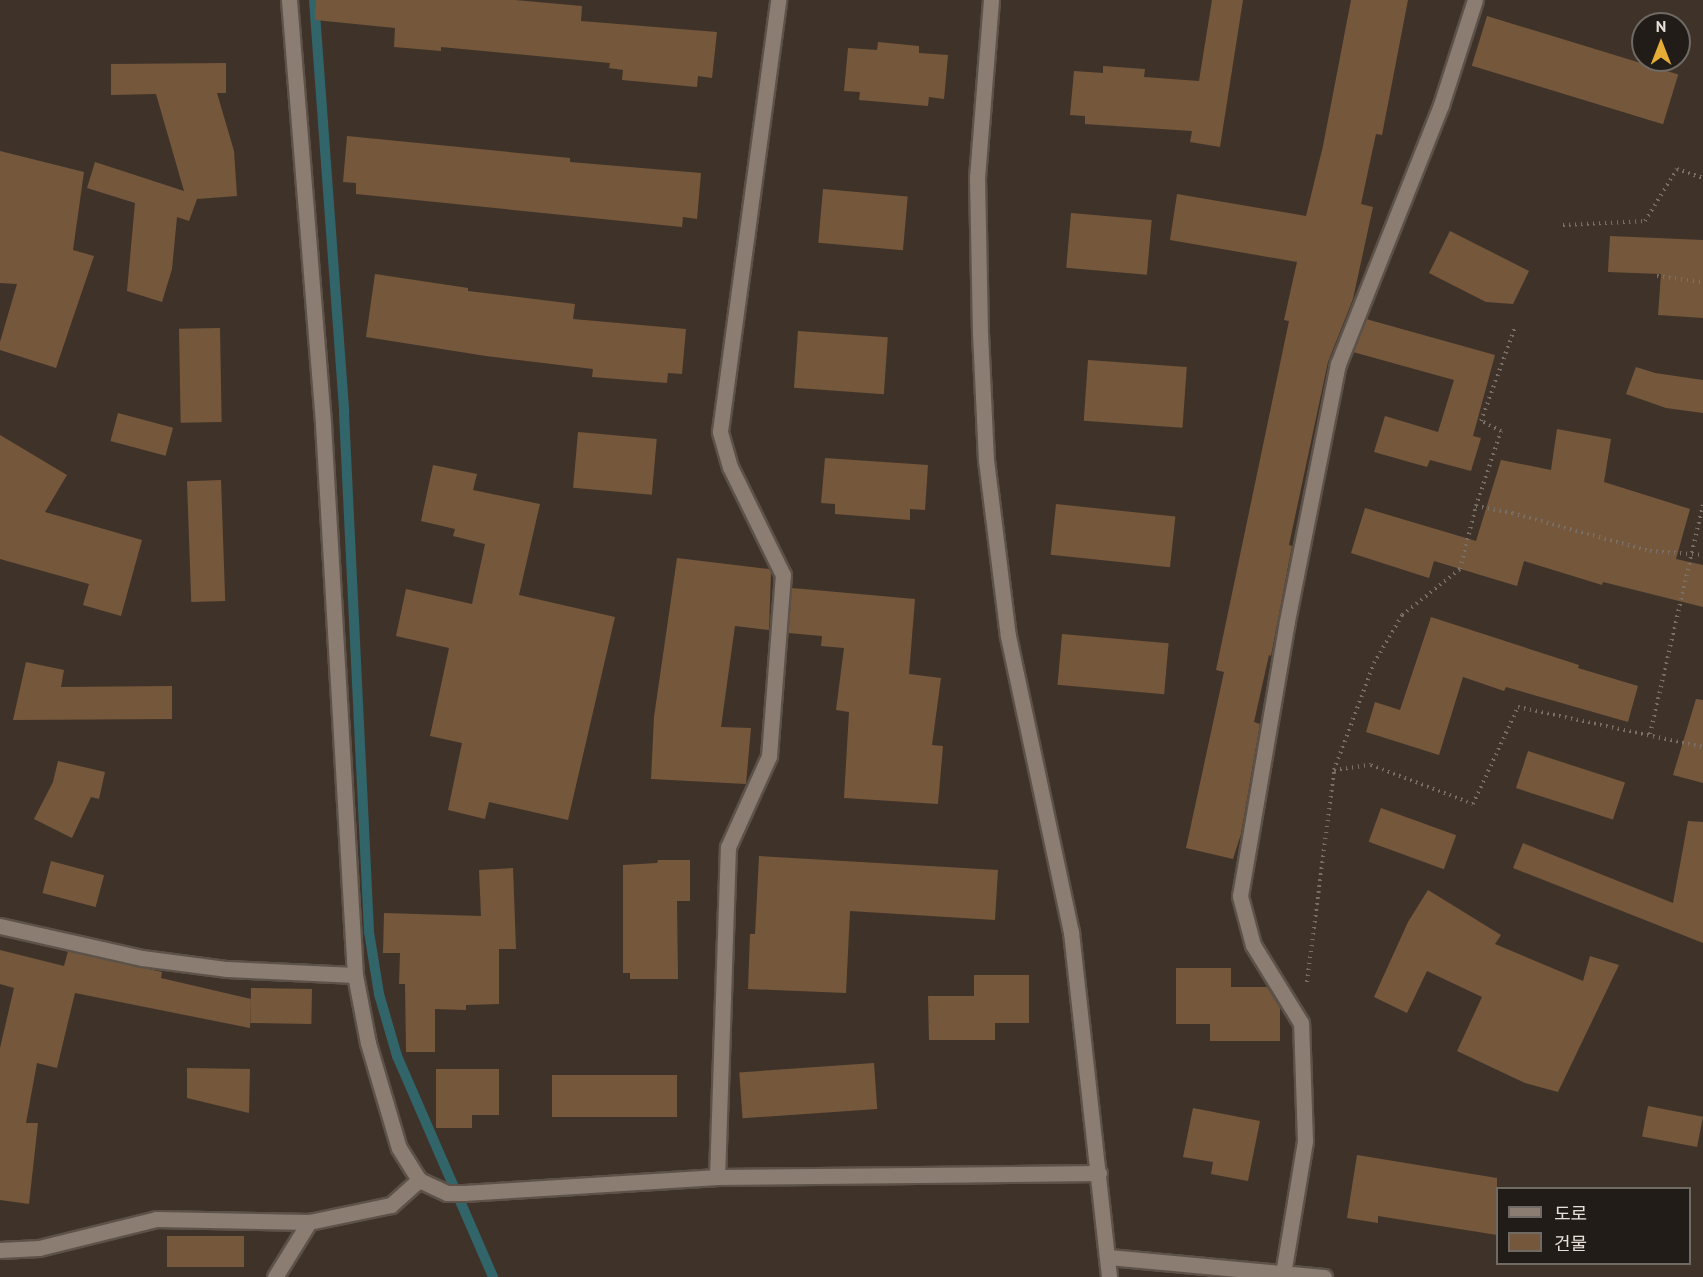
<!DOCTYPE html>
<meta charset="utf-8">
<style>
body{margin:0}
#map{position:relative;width:1703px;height:1277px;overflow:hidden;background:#3f3329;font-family:"PT Sans","Noto Sans KR",sans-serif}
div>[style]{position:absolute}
.stream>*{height:10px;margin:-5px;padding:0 5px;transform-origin:5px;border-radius:5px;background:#31656a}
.building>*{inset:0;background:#75573c;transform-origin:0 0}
.path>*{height:4px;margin-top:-2px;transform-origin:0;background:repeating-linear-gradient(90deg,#796f66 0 1.5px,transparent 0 6px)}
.roads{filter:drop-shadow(2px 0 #5c5249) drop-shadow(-2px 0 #5c5249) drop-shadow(0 2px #5c5249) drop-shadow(0 -2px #5c5249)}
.minor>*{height:15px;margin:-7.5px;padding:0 7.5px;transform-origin:7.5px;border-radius:7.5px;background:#8b7d71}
span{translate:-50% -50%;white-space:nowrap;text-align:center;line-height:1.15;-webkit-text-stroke:4.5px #211c17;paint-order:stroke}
.legend{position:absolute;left:1496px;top:1187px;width:195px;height:78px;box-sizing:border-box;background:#211c17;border:2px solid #706a64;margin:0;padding:8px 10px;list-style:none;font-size:18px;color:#e7dfd8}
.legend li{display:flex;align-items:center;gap:12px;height:30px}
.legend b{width:30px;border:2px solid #706a64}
.north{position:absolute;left:1631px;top:12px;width:60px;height:60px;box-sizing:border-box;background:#211c17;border:2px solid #706a64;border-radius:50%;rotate:0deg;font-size:16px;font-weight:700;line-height:24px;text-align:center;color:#e7dfd8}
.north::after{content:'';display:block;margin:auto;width:21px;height:27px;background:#e5ad35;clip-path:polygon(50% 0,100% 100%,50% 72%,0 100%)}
</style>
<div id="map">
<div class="stream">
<i style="left:314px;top:0;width:414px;rotate:85.8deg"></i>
<i style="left:344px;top:413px;width:520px;rotate:87.24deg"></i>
<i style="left:369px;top:932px;width:63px;rotate:80.8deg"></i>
<i style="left:379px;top:994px;width:65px;rotate:73.8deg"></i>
<i style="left:397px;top:1056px;width:241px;rotate:66.5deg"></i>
</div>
<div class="building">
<i style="clip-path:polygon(316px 0,515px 0,582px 6px,581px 21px,717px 32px,712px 78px,698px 76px,697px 87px,622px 80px,623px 70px,609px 68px,610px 63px,441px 47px,441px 51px,394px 47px,395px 28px,315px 20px)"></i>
<i style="clip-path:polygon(1212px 0,1243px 0,1220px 147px,1190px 142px,1192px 131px,1085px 124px,1085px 116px,1070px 115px,1074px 71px,1103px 73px,1103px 66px,1145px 69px,1144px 77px,1199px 81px)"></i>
<i style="clip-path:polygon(1351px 0,1408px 0,1382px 135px,1376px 134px,1361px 204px,1373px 207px,1353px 299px,1328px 362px,1289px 545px,1292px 546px,1271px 656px,1269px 655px,1254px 722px,1260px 724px,1241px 834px,1233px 859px,1186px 848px,1224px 672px,1216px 670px,1289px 321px,1284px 320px,1297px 262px,1170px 240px,1177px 194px,1306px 216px,1323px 146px)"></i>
<i style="left:1487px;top:16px;width:200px;height:52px;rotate:17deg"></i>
<i style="clip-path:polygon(878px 42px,919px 46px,919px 53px,948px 55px,944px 99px,929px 97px,928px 106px,859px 100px,860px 92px,844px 91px,848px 48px,877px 50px)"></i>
<i style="clip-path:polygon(226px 63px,226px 93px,217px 93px,234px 151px,237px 196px,197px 199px,189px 221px,177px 217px,172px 269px,162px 302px,127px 291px,135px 203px,87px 188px,95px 162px,184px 191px,156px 94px,111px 95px,111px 64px)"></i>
<i style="clip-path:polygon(347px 136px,570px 158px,570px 162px,701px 173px,697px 219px,683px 217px,682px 227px,356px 194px,356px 183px,343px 182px)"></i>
<i style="clip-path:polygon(0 151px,84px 172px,73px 250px,94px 256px,56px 368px,0 350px,0 342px,17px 284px,0 283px)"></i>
<i style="left:823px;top:189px;width:85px;height:54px;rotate:5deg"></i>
<i style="left:1071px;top:213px;width:81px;height:55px;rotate:5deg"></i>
<i style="clip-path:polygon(1450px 231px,1529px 271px,1513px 304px,1486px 302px,1429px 273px)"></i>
<i style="clip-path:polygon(1610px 236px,1703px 240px,1703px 318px,1658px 315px,1661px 274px,1608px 272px)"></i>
<i style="clip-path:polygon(375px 274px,468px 288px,468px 291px,575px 304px,573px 319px,686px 329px,682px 374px,668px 373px,667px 383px,592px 377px,593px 369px,486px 356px,366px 337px)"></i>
<i style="clip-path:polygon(1366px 319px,1495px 355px,1473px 436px,1481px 438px,1471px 471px,1430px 460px,1427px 467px,1374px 452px,1385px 416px,1438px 432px,1454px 380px,1353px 352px)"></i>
<i style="left:220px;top:328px;width:94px;height:41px;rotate:89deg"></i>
<i style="left:798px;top:331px;width:90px;height:57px;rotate:4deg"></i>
<i style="left:1088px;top:360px;width:99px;height:61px;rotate:4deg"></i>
<i style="clip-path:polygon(1636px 367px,1655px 373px,1703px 380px,1703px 413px,1666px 408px,1626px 394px)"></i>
<i style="left:118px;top:413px;width:57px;height:29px;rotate:15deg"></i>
<i style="clip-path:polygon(1557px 429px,1611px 439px,1604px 482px,1690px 509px,1676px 559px,1703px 565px,1703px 607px,1603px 582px,1602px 585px,1524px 561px,1517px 586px,1434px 561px,1429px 578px,1351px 553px,1365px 508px,1476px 541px,1501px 460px,1551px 470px)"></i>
<i style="left:578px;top:432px;width:79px;height:56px;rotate:5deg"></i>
<i style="clip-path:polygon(0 435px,67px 475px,45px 512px,142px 540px,121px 616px,83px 605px,89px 584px,0 559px)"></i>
<i style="clip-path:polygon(825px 458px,928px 465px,925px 510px,910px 509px,910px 520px,835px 514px,835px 504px,821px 503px)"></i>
<i style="clip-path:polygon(433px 465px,477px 474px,473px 490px,540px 504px,519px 595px,615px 617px,568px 820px,489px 802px,485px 819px,448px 810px,462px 743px,430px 736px,449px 648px,396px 636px,406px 589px,472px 604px,485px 544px,453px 536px,455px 529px,421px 521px)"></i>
<i style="left:221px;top:480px;width:121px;height:34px;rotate:88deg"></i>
<i style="left:1056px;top:504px;width:120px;height:51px;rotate:6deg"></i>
<i style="clip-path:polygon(677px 558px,769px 569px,771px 572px,769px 630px,735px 626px,721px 727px,751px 728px,746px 784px,651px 779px,654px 717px)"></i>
<i style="clip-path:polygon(792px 588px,915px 599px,909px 674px,941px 678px,932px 745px,943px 746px,938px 804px,844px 798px,849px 712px,836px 710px,844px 648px,821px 646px,822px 636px,788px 633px)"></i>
<i style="clip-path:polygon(1431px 617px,1579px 665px,1578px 668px,1638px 686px,1628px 722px,1506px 687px,1504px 691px,1463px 677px,1439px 755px,1366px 732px,1375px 702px,1400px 710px)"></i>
<i style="left:1062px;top:634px;width:107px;height:51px;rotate:5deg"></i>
<i style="clip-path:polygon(26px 662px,64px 670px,61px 687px,172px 686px,172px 719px,13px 720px)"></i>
<i style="clip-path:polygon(1696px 699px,1703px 700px,1703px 783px,1673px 775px)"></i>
<i style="left:1528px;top:751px;width:102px;height:39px;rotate:18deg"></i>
<i style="clip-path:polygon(58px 761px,105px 772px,99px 799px,91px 797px,72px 838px,34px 819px,53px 782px)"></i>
<i style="left:1381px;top:808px;width:80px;height:36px;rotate:20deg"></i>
<i style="clip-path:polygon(1688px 821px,1703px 822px,1703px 943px,1513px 868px,1523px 843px,1673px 903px)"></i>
<i style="clip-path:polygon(759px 856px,998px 870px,995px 920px,850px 911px,846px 993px,748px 989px,750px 934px,755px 934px)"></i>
<i style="clip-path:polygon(658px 860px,690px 860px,690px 901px,677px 901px,678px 979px,630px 979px,630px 973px,623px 973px,623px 865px,657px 863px)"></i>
<i style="left:51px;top:861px;width:55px;height:33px;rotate:15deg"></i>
<i style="clip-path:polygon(513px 868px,516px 949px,499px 949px,499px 1004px,466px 1005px,466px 1010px,435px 1009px,435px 1052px,406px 1052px,405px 984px,399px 984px,400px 953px,383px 953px,384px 913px,481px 916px,479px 870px)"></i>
<i style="clip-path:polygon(1428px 890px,1501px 935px,1495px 944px,1583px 981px,1590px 956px,1619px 965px,1558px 1092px,1525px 1083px,1457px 1051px,1482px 997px,1427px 971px,1407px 1013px,1374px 997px,1408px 922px)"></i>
<i style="clip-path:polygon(0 950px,64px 966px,68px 951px,162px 972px,161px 978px,251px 999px,250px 1028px,75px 993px,57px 1068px,37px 1063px,26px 1123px,38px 1123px,29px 1204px,0 1200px,0 1048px,14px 988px,0 984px)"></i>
<i style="clip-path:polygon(1176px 968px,1231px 968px,1231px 987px,1267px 987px,1280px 1008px,1280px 1041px,1210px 1041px,1210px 1024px,1176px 1024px)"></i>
<i style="clip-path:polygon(974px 975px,1029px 975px,1029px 1023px,995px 1023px,995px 1040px,929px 1040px,928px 996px,974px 996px)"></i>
<i style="left:251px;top:988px;width:61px;height:35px;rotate:1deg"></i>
<i style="left:874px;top:1063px;width:46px;height:135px;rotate:86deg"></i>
<i style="clip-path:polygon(187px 1068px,250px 1069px,249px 1113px,187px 1098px)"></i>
<i style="clip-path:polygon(436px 1069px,499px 1069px,499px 1115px,472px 1115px,472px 1128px,436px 1128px)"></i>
<i style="left:677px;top:1075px;width:42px;height:125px;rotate:90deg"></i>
<i style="left:1648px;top:1106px;width:56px;height:31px;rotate:11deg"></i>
<i style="clip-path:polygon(1193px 1108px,1260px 1121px,1248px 1181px,1211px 1174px,1213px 1162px,1183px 1157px)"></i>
<i style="clip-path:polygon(1357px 1155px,1497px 1178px,1497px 1235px,1378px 1216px,1378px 1223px,1347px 1218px)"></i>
<i style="left:167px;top:1236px;width:77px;height:31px"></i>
</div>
<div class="path">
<i style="left:1563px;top:225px;width:82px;rotate:-2.8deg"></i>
<i style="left:1645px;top:221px;width:61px;rotate:-58.4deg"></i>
<i style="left:1677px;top:169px;width:28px;rotate:19deg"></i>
<i style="left:1657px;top:276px;width:46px;rotate:7.4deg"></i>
<i style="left:1476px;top:506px;width:79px;rotate:-71.6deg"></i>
<i style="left:1501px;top:431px;width:22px;rotate:-153deg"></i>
<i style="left:1481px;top:421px;width:100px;rotate:-70.1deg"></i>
<i style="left:1650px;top:734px;width:235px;rotate:-77deg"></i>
<i style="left:1334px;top:770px;width:37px;rotate:-8deg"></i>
<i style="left:1371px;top:765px;width:109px;rotate:20.9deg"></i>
<i style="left:1473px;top:804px;width:107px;rotate:-65.1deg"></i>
<i style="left:1518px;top:707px;width:189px;rotate:12.2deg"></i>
<i style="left:1307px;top:982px;width:214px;rotate:-82.7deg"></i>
<i style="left:1334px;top:770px;width:114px;rotate:-69.5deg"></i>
<i style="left:1374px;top:663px;width:56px;rotate:-59.7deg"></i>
<i style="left:1402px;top:615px;width:74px;rotate:-38.4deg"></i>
<i style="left:1460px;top:569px;width:65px;rotate:-75.7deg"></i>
<i style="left:1476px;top:506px;width:37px;rotate:11deg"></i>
<i style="left:1512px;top:513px;width:143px;rotate:15.4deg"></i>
<i style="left:1650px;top:551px;width:53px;rotate:4.3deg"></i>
</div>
<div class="roads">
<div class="minor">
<i style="left:289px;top:0;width:425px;rotate:85.4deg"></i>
<i style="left:323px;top:424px;width:552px;rotate:86.68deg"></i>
<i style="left:355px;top:975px;width:69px;rotate:79.2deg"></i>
<i style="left:368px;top:1043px;width:109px;rotate:73.6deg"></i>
<i style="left:399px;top:1148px;width:38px;rotate:58deg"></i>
<i style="left:419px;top:1180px;width:31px;rotate:25deg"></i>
<i style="left:447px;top:1193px;width:17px"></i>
<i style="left:464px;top:1193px;width:254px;rotate:-3.6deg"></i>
<i style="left:717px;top:1177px;width:382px;rotate:-0.6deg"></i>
<i style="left:991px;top:0;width:178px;rotate:94.5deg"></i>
<i style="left:977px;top:177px;width:156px;rotate:88.9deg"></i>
<i style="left:980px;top:333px;width:127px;rotate:87.3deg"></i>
<i style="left:986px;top:460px;width:177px;rotate:82.9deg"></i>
<i style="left:1008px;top:636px;width:303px;rotate:78deg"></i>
<i style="left:1071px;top:932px;width:347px;rotate:83.7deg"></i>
<i style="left:0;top:926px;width:146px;rotate:12.7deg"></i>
<i style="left:142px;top:958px;width:86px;rotate:7.4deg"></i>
<i style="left:227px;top:969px;width:128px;rotate:2.7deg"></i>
<i style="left:717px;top:1177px;width:330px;rotate:-88.1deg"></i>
<i style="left:728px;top:847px;width:100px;rotate:-65.7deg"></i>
<i style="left:769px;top:756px;width:182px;rotate:-85.6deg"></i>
<i style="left:783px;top:575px;width:120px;rotate:-116.1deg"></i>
<i style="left:730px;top:467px;width:37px;rotate:-106deg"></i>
<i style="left:720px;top:431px;width:435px;rotate:-82.3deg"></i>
<i style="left:0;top:1250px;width:39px;rotate:-3deg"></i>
<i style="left:39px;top:1248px;width:121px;rotate:-13.9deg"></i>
<i style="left:156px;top:1219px;width:153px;rotate:1.1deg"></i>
<i style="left:309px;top:1222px;width:84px;rotate:-11.7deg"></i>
<i style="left:391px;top:1205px;width:38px;rotate:-42deg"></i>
<i style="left:1108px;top:1257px;width:217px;rotate:5.3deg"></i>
<i style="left:1283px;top:1274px;width:135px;rotate:-80.6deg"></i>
<i style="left:1305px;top:1141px;width:118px;rotate:-91.9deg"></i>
<i style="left:1301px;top:1023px;width:92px;rotate:-121.6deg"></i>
<i style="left:1253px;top:945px;width:51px;rotate:-104.9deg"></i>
<i style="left:1240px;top:896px;width:279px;rotate:-80.3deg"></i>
<i style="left:1287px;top:621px;width:262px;rotate:-78.8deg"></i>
<i style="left:1338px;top:364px;width:279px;rotate:-68.3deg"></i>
<i style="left:1441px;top:105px;width:110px;rotate:-72.1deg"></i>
<i style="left:275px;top:1277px;width:65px;rotate:-58.3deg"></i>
</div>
</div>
<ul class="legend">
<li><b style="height:8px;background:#8b7d71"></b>도로</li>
<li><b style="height:16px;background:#75573c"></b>건물</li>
</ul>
<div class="north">N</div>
</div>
